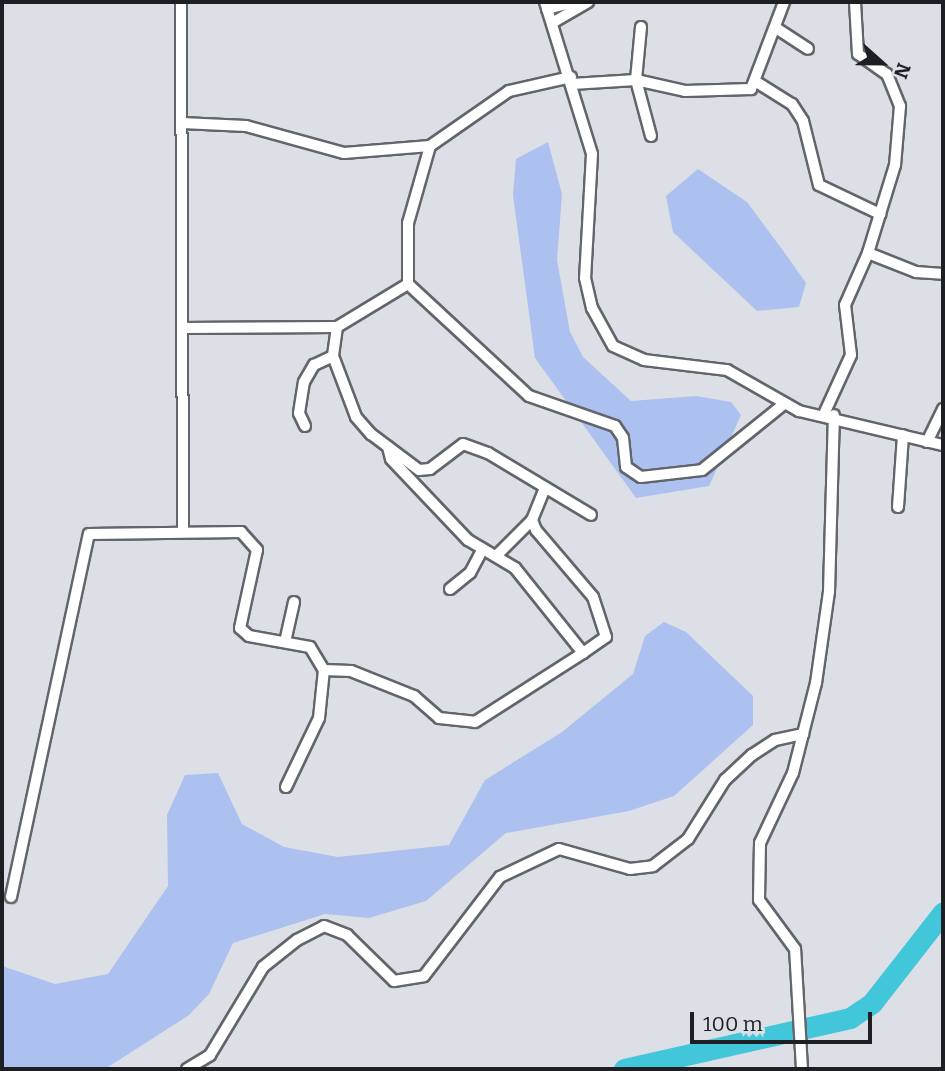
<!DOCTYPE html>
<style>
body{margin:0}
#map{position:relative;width:945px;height:1071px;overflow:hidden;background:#dcdfe5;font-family:Bitter,serif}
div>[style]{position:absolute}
.green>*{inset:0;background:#acc1ef}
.river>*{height:21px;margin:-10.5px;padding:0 10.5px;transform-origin:10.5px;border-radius:10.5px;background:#42c6da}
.roads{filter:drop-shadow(2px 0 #62656a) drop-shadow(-2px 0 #62656a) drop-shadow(0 2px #62656a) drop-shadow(0 -2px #62656a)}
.street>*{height:10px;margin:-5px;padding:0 5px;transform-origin:5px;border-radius:5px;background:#fff}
span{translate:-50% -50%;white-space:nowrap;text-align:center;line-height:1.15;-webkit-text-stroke:5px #dcdfe5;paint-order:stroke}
.frame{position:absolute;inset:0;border:4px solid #1e1f22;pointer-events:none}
.north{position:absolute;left:847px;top:28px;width:70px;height:70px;-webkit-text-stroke:5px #dcdfe5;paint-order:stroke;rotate:111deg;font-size:19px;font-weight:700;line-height:28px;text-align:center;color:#1e1f22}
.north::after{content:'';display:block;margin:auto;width:24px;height:32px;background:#1e1f22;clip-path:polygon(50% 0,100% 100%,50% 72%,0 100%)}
.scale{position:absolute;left:690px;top:1012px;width:182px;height:32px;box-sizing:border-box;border:4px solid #1e1f22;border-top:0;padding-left:9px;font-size:21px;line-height:24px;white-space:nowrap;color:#1e1f22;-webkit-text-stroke:5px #dcdfe5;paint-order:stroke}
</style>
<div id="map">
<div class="green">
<i style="clip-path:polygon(548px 142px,562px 194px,557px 260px,570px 332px,583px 357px,631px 401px,696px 396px,731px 402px,741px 415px,709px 486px,636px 498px,535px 358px,513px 195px,516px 159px)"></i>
<i style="clip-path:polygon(698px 169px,747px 202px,787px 256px,806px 283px,799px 307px,757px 311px,673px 232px,666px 196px)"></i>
<i style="clip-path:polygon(664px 622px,686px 632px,753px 696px,753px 725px,674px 796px,629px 811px,506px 833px,426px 901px,369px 918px,325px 914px,233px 943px,209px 994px,189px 1015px,105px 1069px,2px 1069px,2px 966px,55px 984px,108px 974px,168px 886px,167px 815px,185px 775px,218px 773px,242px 824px,284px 847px,338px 857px,449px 845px,485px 780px,562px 732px,633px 674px,645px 636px)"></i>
</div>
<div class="river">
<i style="left:624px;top:1069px;width:232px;rotate:-12.7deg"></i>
<i style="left:850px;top:1018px;width:27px;rotate:-34deg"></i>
<i style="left:872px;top:1003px;width:115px;rotate:-52deg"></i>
</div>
<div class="roads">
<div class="street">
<i style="left:181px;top:2px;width:530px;rotate:89.78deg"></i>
<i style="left:545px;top:2px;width:159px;rotate:72.8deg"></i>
<i style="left:592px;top:154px;width:124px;rotate:93.2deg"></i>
<i style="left:585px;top:278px;width:31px;rotate:77deg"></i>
<i style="left:592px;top:308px;width:43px;rotate:61.1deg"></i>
<i style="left:613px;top:346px;width:34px;rotate:24deg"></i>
<i style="left:644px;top:360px;width:84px;rotate:6.9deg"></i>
<i style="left:727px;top:370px;width:83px;rotate:29.7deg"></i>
<i style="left:799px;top:411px;width:148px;rotate:13.3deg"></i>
<i style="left:855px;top:2px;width:52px;rotate:86.7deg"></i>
<i style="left:858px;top:54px;width:35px;rotate:35deg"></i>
<i style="left:887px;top:74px;width:35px;rotate:68deg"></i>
<i style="left:900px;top:106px;width:59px;rotate:94.8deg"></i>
<i style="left:895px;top:165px;width:92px;rotate:107.1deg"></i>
<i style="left:547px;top:9px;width:29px;rotate:-14deg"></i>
<i style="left:552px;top:23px;width:42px;rotate:-30.3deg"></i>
<i style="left:641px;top:27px;width:53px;rotate:95.4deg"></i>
<i style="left:636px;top:80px;width:58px;rotate:75deg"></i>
<i style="left:776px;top:28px;width:38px;rotate:33deg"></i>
<i style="left:571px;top:77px;width:64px;rotate:167.3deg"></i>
<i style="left:509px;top:91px;width:96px;rotate:145.2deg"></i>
<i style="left:430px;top:146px;width:80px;rotate:105.9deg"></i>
<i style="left:408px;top:223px;width:61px;rotate:90deg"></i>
<i style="left:408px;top:284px;width:165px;rotate:42.8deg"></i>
<i style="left:529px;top:396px;width:91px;rotate:19.2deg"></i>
<i style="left:615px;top:426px;width:14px;rotate:56deg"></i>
<i style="left:623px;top:438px;width:29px;rotate:84deg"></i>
<i style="left:626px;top:467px;width:18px;rotate:34deg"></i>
<i style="left:641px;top:477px;width:61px;rotate:-6.5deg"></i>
<i style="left:702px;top:470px;width:105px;rotate:-38.8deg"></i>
<i style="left:758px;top:83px;width:40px;rotate:32deg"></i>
<i style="left:792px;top:104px;width:20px;rotate:57deg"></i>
<i style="left:803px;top:121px;width:66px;rotate:76deg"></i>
<i style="left:819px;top:185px;width:68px;rotate:25.4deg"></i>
<i style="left:572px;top:84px;width:64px;rotate:-3.6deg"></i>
<i style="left:636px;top:80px;width:50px;rotate:12.7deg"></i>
<i style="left:685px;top:91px;width:66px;rotate:-1.7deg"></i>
<i style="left:751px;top:89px;width:93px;rotate:-69.2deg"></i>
<i style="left:182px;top:123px;width:64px;rotate:2.7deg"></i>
<i style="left:246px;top:126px;width:102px;rotate:15.4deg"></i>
<i style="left:344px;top:153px;width:86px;rotate:-4.7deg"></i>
<i style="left:337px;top:327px;width:29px;rotate:98deg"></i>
<i style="left:333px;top:356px;width:65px;rotate:69.3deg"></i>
<i style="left:356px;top:417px;width:23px;rotate:49deg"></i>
<i style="left:371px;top:434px;width:60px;rotate:36.9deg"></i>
<i style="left:419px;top:470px;width:11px;rotate:-5deg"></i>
<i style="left:430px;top:469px;width:41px;rotate:-37.1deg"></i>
<i style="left:463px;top:444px;width:27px;rotate:20deg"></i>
<i style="left:488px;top:453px;width:120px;rotate:31deg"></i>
<i style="left:182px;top:328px;width:155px;rotate:-0.4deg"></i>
<i style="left:337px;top:327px;width:83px;rotate:-31.2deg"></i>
<i style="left:824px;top:414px;width:65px;rotate:-65.4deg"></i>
<i style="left:851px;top:355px;width:50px;rotate:-96.8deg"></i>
<i style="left:845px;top:305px;width:57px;rotate:-66.1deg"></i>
<i style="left:868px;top:253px;width:52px;rotate:21.6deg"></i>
<i style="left:916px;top:272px;width:27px;rotate:4deg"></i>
<i style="left:305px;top:426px;width:14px;rotate:-115deg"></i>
<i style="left:299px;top:413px;width:31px;rotate:-81deg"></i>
<i style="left:304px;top:382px;width:20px;rotate:-60deg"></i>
<i style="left:314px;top:365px;width:21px;rotate:-25deg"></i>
<i style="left:927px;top:442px;width:37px;rotate:-64deg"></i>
<i style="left:388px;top:447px;width:12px;rotate:76deg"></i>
<i style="left:391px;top:459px;width:112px;rotate:46.5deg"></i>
<i style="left:468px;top:540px;width:55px;rotate:30.8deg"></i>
<i style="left:515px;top:568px;width:109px;rotate:51.3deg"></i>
<i style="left:583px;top:653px;width:28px;rotate:-35deg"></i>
<i style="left:606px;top:637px;width:42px;rotate:-108deg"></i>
<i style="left:593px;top:597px;width:88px;rotate:-130.4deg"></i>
<i style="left:536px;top:530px;width:11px;rotate:-112deg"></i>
<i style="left:532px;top:520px;width:35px;rotate:-68deg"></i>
<i style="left:898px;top:507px;width:72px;rotate:-86deg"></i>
<i style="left:496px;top:556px;width:51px;rotate:-45deg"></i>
<i style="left:450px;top:589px;width:26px;rotate:-39deg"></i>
<i style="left:470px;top:573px;width:27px;rotate:-62deg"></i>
<i style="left:285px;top:642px;width:41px;rotate:-77.3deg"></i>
<i style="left:286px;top:787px;width:76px;rotate:-64.4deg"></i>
<i style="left:319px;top:718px;width:48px;rotate:-84.1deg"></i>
<i style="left:324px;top:670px;width:27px;rotate:2deg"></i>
<i style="left:351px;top:671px;width:68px;rotate:21.6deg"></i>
<i style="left:414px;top:696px;width:33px;rotate:41deg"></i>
<i style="left:439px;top:718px;width:36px;rotate:6deg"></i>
<i style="left:475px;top:722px;width:128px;rotate:-32.6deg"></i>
<i style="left:11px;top:897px;width:371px;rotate:-77.9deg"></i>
<i style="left:89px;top:534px;width:152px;rotate:-0.8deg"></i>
<i style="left:241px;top:532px;width:24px;rotate:48deg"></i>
<i style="left:257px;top:550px;width:80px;rotate:102.3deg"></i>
<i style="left:240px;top:628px;width:12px;rotate:42deg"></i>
<i style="left:249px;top:636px;width:62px;rotate:10.2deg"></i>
<i style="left:310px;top:647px;width:27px;rotate:59deg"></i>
<i style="left:187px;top:1069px;width:27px;rotate:-31deg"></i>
<i style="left:210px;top:1055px;width:103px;rotate:-58.9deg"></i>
<i style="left:263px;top:967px;width:43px;rotate:-38.5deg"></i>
<i style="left:297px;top:940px;width:30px;rotate:-27deg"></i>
<i style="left:324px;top:926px;width:25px;rotate:21deg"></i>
<i style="left:347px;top:935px;width:66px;rotate:44.4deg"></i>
<i style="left:394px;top:981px;width:30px;rotate:-9deg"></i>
<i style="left:424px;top:976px;width:125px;rotate:-52.5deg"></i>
<i style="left:500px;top:877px;width:65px;rotate:-25.4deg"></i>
<i style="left:559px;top:849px;width:74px;rotate:15.7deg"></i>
<i style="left:630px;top:869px;width:23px;rotate:-7deg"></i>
<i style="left:653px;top:866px;width:44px;rotate:-37.6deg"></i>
<i style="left:688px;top:839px;width:70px;rotate:-57.9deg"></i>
<i style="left:725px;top:780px;width:37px;rotate:-43deg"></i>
<i style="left:752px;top:755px;width:27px;rotate:-33deg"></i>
<i style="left:775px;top:740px;width:29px;rotate:-12deg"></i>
<i style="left:802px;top:1069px;width:120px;rotate:-93.3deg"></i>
<i style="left:795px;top:949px;width:61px;rotate:-126.3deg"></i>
<i style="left:759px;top:900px;width:57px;rotate:-89deg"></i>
<i style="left:760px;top:843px;width:77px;rotate:-64.8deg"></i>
<i style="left:793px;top:773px;width:93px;rotate:-75.7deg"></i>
<i style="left:816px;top:683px;width:92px;rotate:-81.9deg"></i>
<i style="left:829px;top:592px;width:177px;rotate:-88.4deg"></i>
</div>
</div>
<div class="frame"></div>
<div class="north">N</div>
<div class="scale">100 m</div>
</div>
